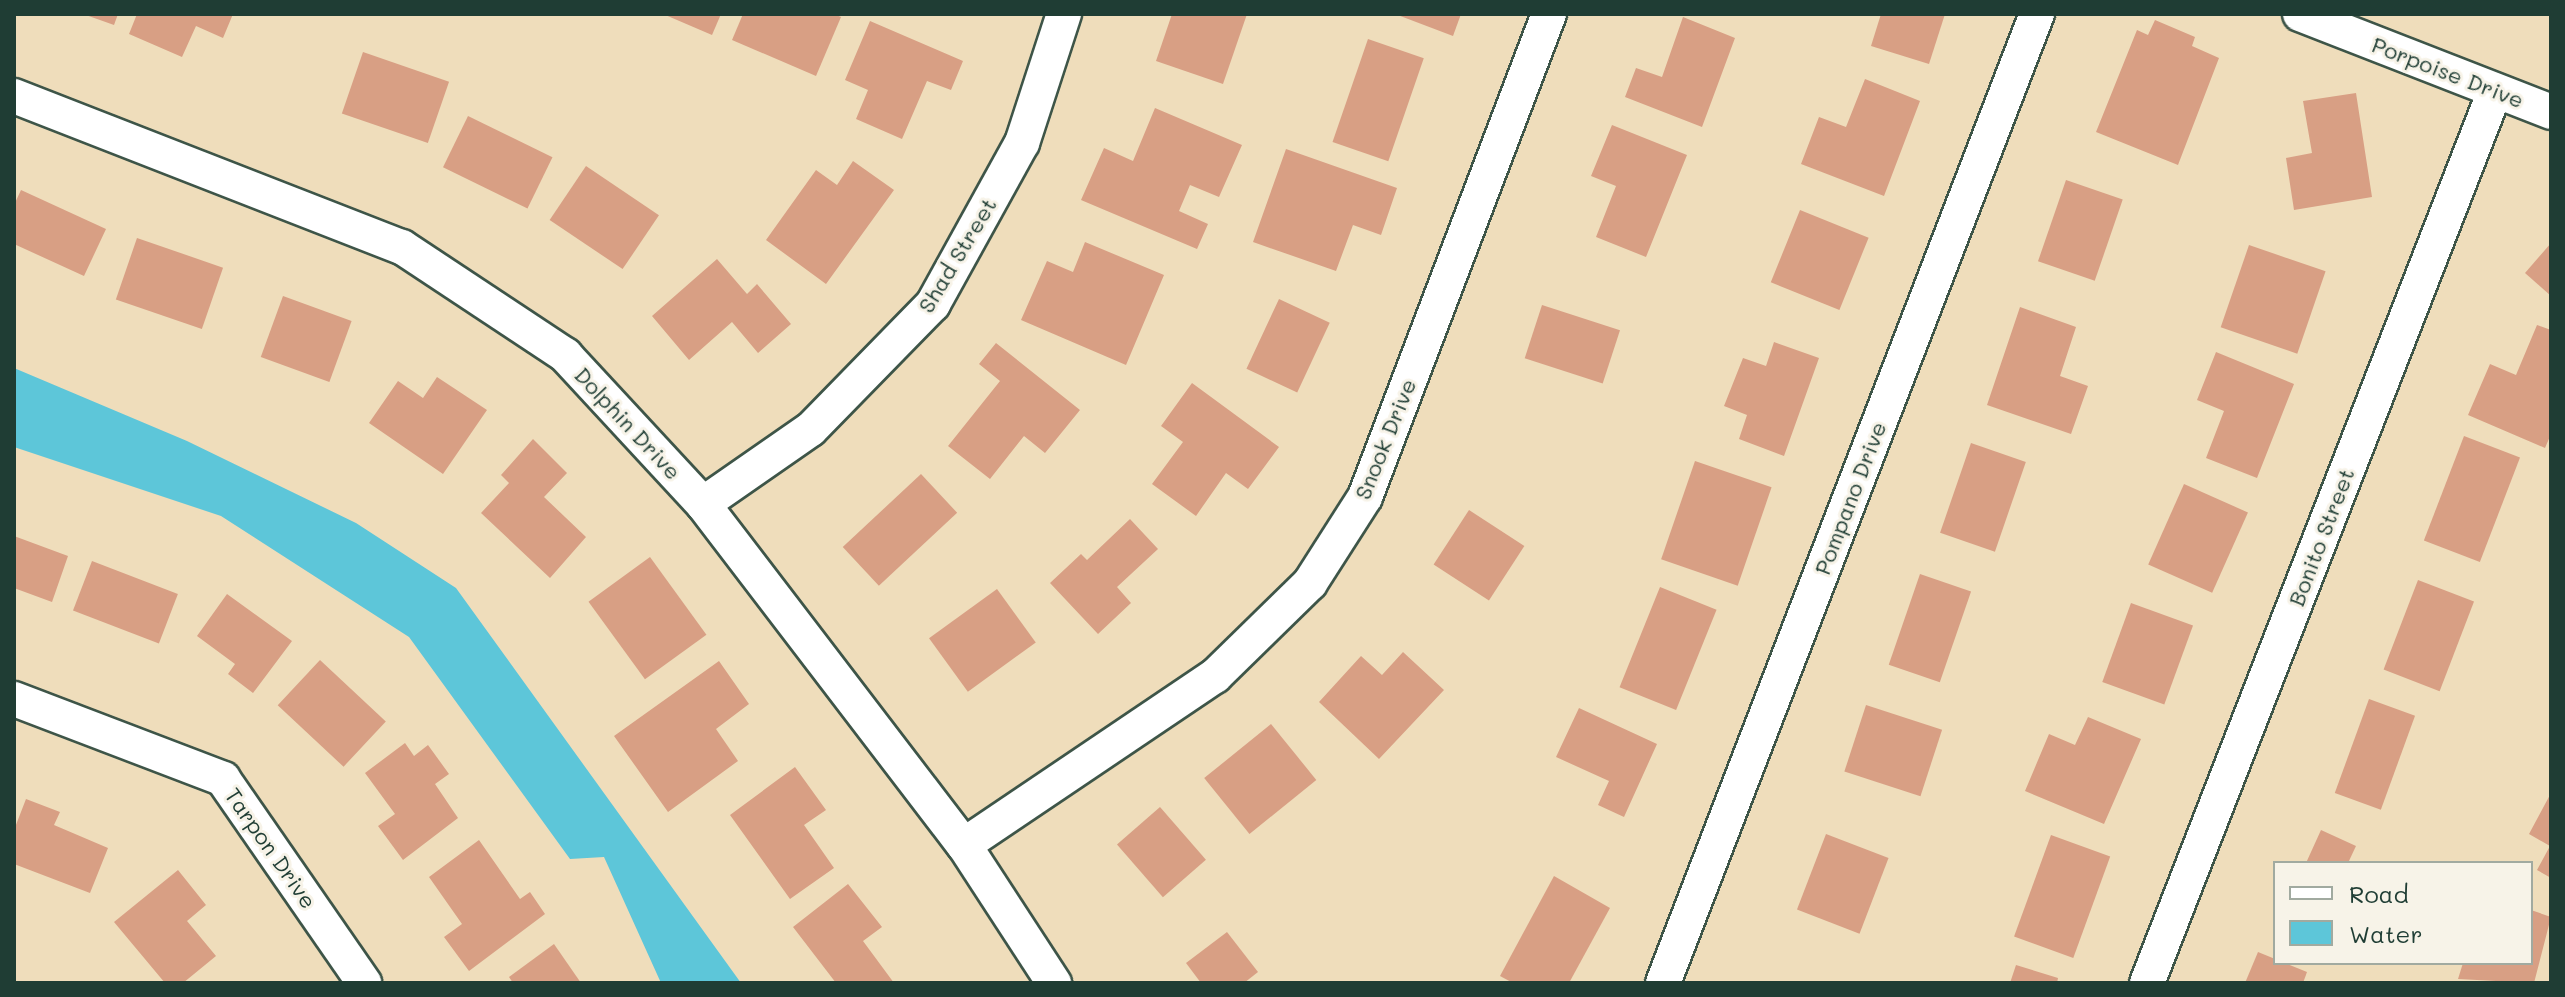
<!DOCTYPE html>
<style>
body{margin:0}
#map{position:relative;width:2565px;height:997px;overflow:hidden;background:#efddbb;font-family:Mali,sans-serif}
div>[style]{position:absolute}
.water>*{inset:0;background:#5dc6d9}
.building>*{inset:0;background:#d89f84;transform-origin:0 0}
.roads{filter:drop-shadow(2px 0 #3e5548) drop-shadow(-2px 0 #3e5548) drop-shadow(0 2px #3e5548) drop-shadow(0 -2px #3e5548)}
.minor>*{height:34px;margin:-17px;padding:0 17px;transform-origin:17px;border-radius:17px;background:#fff}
span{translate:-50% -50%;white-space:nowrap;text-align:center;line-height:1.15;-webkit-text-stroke:6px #f7f3e8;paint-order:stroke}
.street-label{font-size:22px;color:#1f3d34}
.frame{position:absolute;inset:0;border:16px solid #1f3d34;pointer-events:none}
.legend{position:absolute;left:2273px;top:861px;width:260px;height:104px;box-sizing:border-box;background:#f7f3e8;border:2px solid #a1aaa0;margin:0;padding:10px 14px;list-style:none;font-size:24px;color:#1f3d34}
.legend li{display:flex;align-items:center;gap:16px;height:40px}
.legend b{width:40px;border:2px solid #a1aaa0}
</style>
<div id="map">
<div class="water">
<i style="clip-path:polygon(14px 368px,187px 441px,356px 523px,456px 588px,741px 983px,661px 983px,604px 857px,570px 859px,409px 637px,221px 516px,14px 447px)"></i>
</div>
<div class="building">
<i style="clip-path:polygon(83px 14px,118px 14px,114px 25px)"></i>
<i style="clip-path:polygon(137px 14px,233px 14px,223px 38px,196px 26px,182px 57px,129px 34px)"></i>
<i style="clip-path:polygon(663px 14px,721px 14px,712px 35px)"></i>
<i style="clip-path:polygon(743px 14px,834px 14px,841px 17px,816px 76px,732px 40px)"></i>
<i style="clip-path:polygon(1172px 14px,1247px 14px,1223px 84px,1156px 61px)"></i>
<i style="clip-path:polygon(1395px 14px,1461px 14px,1453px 36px)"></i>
<i style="clip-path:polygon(1881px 14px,1945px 14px,1929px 64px,1871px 46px)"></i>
<i style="clip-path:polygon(1683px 17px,1735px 38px,1702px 127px,1625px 97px,1636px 68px,1662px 77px)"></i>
<i style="clip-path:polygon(2155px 20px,2195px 37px,2192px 46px,2219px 58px,2178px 165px,2096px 132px,2137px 30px,2148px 35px)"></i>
<i style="clip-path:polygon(870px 21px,963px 61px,951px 90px,927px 81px,902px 139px,856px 119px,868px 90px,845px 80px)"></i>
<i style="left:1368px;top:39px;width:59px;height:109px;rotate:19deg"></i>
<i style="left:363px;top:52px;width:91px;height:65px;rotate:19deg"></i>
<i style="clip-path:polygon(1865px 79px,1920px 101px,1884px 196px,1801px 164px,1819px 117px,1846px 127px)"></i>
<i style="clip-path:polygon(2356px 93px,2372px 197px,2294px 210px,2286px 158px,2312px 153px,2303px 101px)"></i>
<i style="clip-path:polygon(1155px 108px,1242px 145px,1219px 197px,1190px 185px,1179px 211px,1208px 224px,1197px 249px,1081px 200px,1104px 148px,1133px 161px)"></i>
<i style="left:468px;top:116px;width:94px;height:57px;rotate:26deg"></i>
<i style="clip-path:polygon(1612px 125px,1687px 155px,1646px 257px,1596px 237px,1616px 186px,1591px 176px)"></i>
<i style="clip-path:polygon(1286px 149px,1397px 188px,1381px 235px,1353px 225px,1336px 271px,1253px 242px)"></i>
<i style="clip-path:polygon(853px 161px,894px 190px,826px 284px,766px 240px,816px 170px,837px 185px)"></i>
<i style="left:586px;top:166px;width:88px;height:65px;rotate:34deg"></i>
<i style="left:2066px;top:180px;width:60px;height:86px;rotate:19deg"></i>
<i style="clip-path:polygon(21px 190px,106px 229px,84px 276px,14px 244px,14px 205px)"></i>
<i style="left:1800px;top:210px;width:74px;height:78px;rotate:22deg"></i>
<i style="left:137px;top:238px;width:91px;height:65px;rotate:19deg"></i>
<i style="clip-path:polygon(1085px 242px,1164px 275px,1126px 365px,1021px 320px,1047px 261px,1073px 272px)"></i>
<i style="clip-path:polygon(2551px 243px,2551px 296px,2525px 273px)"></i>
<i style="left:2249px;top:245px;width:81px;height:87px;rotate:19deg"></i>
<i style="clip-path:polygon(717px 259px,747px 294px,757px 284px,791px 324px,758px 353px,732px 322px,689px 360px,652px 316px)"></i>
<i style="left:283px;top:296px;width:73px;height:65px;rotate:20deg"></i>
<i style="left:1279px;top:299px;width:56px;height:77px;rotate:25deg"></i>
<i style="left:1542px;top:305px;width:82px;height:56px;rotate:18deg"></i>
<i style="clip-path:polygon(2020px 307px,2076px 327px,2060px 376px,2088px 386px,2071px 434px,1987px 405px)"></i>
<i style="clip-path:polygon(2537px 325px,2551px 330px,2551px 434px,2545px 448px,2468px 415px,2490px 364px,2516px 375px)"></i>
<i style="clip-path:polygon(1774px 342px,1819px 358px,1784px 456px,1739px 439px,1747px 415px,1724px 406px,1743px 358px,1766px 366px)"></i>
<i style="clip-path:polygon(996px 343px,1080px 410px,1045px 453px,1024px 436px,990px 479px,948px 446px,1000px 381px,979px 364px)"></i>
<i style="clip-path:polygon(2216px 352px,2294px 384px,2257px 478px,2206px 458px,2224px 411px,2197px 400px)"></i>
<i style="clip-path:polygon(437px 377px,487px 410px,443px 474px,369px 423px,398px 381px,423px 398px)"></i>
<i style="clip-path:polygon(1192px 383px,1279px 447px,1248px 489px,1226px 473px,1196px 516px,1152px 484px,1183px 442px,1161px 426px)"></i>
<i style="left:2464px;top:436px;width:60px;height:112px;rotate:21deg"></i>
<i style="clip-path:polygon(533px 439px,567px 473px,544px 497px,586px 537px,550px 578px,481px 513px,509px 483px,501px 475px)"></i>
<i style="left:1971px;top:443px;width:58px;height:95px;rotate:19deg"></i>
<i style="left:1695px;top:461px;width:81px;height:104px;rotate:19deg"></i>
<i style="left:921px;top:474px;width:53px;height:107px;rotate:47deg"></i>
<i style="left:2184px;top:484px;width:70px;height:88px;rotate:24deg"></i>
<i style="left:1469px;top:510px;width:66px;height:65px;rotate:33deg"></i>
<i style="clip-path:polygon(1130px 519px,1158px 549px,1117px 587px,1131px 603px,1098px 634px,1050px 583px,1081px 554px,1087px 560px)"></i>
<i style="clip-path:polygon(14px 536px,68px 556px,52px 602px,14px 588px)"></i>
<i style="left:650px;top:557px;width:96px;height:76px;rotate:54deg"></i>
<i style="left:92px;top:561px;width:92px;height:53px;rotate:21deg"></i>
<i style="left:1920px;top:574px;width:54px;height:96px;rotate:19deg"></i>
<i style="left:2418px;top:580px;width:60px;height:96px;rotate:21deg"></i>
<i style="left:1660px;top:587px;width:61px;height:108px;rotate:22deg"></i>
<i style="left:997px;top:589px;width:66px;height:84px;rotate:54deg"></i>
<i style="clip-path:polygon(227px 594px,292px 641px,253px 693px,228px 674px,235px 664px,197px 636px)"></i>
<i style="left:2131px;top:603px;width:66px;height:84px;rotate:20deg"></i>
<i style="clip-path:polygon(1403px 652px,1444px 690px,1379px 759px,1319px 702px,1361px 656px,1382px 675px)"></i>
<i style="left:320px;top:660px;width:90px;height:62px;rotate:43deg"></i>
<i style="clip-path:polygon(719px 661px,749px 704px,716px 729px,738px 761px,668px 812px,614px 736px)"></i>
<i style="left:2369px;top:699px;width:49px;height:100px;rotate:20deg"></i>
<i style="left:1866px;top:705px;width:80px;height:70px;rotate:18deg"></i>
<i style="clip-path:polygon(1579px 708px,1657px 744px,1624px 817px,1598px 805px,1609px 781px,1556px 757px)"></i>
<i style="clip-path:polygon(2088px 717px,2141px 739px,2104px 824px,2025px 791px,2049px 734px,2075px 745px)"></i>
<i style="left:1271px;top:724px;width:72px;height:86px;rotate:51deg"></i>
<i style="clip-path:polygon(405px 743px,414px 756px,428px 745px,449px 774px,435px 784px,458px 818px,403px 860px,378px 826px,395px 814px,365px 773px)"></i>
<i style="clip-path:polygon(795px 767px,826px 810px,804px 825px,834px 868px,790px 899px,730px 815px)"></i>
<i style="clip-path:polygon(2551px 793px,2551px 878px,2537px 870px,2550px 846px,2529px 834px)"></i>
<i style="clip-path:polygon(26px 799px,60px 812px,54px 825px,108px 848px,90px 893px,14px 864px,14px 830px)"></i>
<i style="left:1160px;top:807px;width:70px;height:57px;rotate:49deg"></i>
<i style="clip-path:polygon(2321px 830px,2356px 846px,2348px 863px,2306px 863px)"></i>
<i style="left:1826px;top:834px;width:67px;height:81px;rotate:21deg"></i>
<i style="left:2051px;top:835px;width:63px;height:108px;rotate:20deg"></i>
<i style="clip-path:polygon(479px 840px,520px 899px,530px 892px,545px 914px,469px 971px,444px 937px,462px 924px,429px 877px)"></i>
<i style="clip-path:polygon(178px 870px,206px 905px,187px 921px,216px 956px,183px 983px,165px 983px,114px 922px)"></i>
<i style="clip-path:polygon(1554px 876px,1610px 908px,1569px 983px,1513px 983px,1500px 976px)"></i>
<i style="clip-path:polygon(848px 884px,882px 927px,863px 941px,894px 983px,836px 983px,793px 927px)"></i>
<i style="clip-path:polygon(2531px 910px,2551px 917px,2534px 983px,2458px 979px,2463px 963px,2531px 963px)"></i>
<i style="clip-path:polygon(1227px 932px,1258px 972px,1244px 983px,1201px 983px,1186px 963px)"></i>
<i style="clip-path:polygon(554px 944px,581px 983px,513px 983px,509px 977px)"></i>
<i style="clip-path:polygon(2258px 952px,2307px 972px,2303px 983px,2245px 983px)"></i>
<i style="clip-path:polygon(2016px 965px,2058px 978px,2057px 983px,2010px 983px)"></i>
</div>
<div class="roads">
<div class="minor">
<i style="left:2300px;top:14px;width:269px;rotate:21.3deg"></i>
<i style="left:14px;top:96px;width:416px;rotate:21.3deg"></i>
<i style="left:402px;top:247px;width:196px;rotate:33.5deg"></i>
<i style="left:565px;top:355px;width:203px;rotate:47.2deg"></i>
<i style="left:703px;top:504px;width:429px;rotate:52.6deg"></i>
<i style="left:964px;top:845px;width:165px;rotate:56.9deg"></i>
<i style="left:703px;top:504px;width:131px;rotate:-34.8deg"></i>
<i style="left:811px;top:429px;width:175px;rotate:-45.7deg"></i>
<i style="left:933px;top:304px;width:184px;rotate:-61.1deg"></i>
<i style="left:1022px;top:143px;width:136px;rotate:-72deg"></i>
<i style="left:14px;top:699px;width:224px;rotate:20.9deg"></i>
<i style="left:223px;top:779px;width:248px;rotate:55.3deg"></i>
<i style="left:964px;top:845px;width:303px;rotate:-34deg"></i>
<i style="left:1215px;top:676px;width:133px;rotate:-44.4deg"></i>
<i style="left:1310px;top:583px;width:102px;rotate:-57.4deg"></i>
<i style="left:1365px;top:497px;width:517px;rotate:-69.15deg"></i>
<i style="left:1663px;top:983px;width:1039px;rotate:-68.9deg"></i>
<i style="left:2147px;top:983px;width:957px;rotate:-68.69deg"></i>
</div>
</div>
<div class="street-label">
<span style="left:2448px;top:72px;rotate:21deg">Porpoise Drive</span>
<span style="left:957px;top:255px;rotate:-59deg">Shad Street</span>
<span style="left:628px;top:423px;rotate:47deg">Dolphin Drive</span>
<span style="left:1385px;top:439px;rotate:-68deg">Snook Drive</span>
<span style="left:1850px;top:498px;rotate:-69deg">Pompano Drive</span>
<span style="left:2321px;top:537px;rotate:-69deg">Bonito Street</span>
<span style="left:271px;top:848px;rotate:55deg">Tarpon Drive</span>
</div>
<div class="frame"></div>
<ul class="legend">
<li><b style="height:10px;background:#fff"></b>Road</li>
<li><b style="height:22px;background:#5dc6d9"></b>Water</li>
</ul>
</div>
